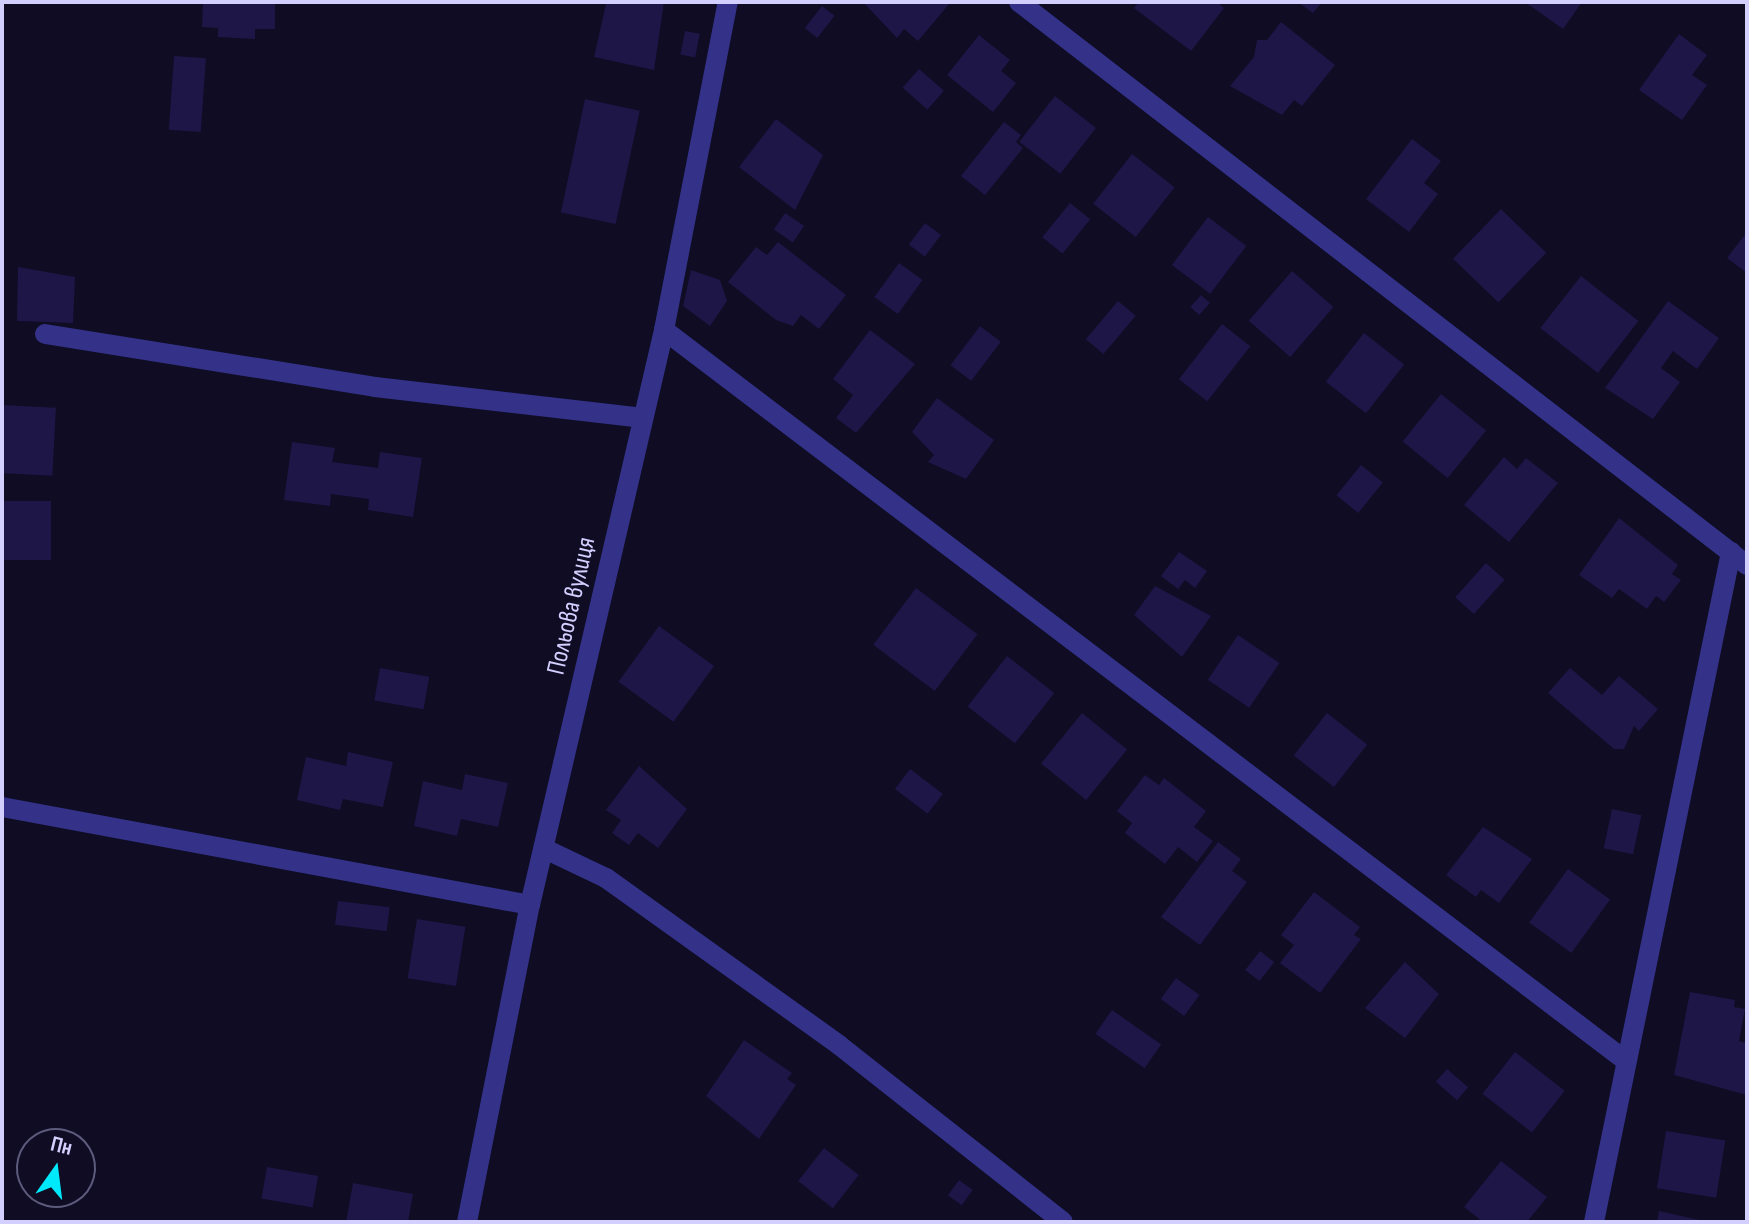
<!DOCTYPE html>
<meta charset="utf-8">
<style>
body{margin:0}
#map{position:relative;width:1749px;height:1224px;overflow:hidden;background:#0f0c24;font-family:"Sofia Sans Condensed",sans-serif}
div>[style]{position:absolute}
.building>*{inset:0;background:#1e1647;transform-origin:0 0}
.minor>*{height:20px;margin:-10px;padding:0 10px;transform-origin:10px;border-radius:10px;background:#333288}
span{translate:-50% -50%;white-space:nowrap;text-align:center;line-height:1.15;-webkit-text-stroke:7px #0f0c24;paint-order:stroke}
.street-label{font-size:26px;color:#d3cfff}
.frame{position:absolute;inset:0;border:4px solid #d3cfff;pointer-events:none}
.north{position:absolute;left:16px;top:1128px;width:80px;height:80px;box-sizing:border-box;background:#0f0c24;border:2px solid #5d5a7c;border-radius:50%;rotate:14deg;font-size:22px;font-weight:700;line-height:32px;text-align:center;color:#d3cfff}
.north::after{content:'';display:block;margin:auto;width:28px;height:36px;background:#00e9fa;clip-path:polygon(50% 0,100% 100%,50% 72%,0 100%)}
</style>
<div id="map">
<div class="building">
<i style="clip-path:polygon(203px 2px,275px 2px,275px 29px,255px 29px,255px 39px,218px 37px,218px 28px,202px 27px)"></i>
<i style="clip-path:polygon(614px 2px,664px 2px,654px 70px,594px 57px,606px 4px)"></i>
<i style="clip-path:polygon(863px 2px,947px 2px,949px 4px,918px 41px,904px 29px,897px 38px)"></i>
<i style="clip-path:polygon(1139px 2px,1217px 2px,1224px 8px,1191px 51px,1134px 8px)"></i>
<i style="clip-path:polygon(1298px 2px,1322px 2px,1313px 13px)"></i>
<i style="clip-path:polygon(1525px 2px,1582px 2px,1563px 29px)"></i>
<i style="left:822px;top:6px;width:16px;height:28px;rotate:38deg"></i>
<i style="clip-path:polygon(1281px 22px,1335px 65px,1302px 106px,1294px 100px,1282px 115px,1230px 86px,1254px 57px,1257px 40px,1267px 40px)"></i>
<i style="left:685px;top:31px;width:15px;height:24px;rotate:11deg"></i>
<i style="clip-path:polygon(1679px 34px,1707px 55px,1692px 75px,1707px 85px,1682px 120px,1639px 90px)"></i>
<i style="clip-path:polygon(979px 35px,1010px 60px,1001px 71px,1016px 83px,993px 112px,947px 75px)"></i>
<i style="left:174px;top:56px;width:32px;height:74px;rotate:4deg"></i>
<i style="left:919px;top:69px;width:33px;height:25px;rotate:41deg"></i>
<i style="left:1055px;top:96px;width:52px;height:58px;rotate:38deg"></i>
<i style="left:585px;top:99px;width:56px;height:116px;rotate:12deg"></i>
<i style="clip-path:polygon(776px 119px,823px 155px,795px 210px,739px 167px)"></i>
<i style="clip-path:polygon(1004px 122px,1021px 135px,1016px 142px,1023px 148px,985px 195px,961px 176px)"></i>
<i style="clip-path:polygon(1412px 139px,1441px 161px,1424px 183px,1438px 194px,1409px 232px,1366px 199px)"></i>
<i style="left:1132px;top:154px;width:54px;height:63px;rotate:38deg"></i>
<i style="left:1070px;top:203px;width:26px;height:44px;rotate:39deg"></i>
<i style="left:1501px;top:209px;width:63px;height:69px;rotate:44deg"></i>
<i style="left:785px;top:213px;width:23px;height:20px;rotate:34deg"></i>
<i style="left:1208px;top:217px;width:48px;height:60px;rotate:37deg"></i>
<i style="left:925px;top:223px;width:20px;height:27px;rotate:37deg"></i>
<i style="clip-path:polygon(1747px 232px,1747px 273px,1727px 258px)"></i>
<i style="clip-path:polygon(778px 242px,846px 295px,819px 329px,801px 315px,793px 326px,776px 320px,728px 282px,756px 247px,767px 255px)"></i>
<i style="left:899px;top:263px;width:29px;height:42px;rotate:36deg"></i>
<i style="clip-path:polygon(18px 267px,75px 277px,73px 323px,17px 321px)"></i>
<i style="clip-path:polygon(691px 270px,720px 280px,727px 301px,710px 326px,683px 306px)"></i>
<i style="left:1292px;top:271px;width:55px;height:66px;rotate:41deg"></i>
<i style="left:1581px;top:276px;width:73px;height:66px;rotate:38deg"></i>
<i style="left:1201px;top:295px;width:12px;height:16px;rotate:42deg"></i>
<i style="left:1118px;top:301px;width:23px;height:50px;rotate:40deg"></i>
<i style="clip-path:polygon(1668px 301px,1719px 338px,1697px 369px,1673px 351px,1661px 368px,1680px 382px,1653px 419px,1605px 388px)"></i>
<i style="left:1222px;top:324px;width:36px;height:70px;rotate:38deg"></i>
<i style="left:980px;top:326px;width:26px;height:49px;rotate:37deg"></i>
<i style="clip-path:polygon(870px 330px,915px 364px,856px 433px,836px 418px,853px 395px,833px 379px)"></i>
<i style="left:1364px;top:333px;width:51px;height:62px;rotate:38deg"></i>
<i style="left:1441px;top:394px;width:58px;height:61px;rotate:39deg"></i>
<i style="clip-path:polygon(937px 398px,994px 440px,966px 479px,928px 462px,934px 455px,912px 432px)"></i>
<i style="left:2px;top:405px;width:54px;height:68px;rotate:3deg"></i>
<i style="clip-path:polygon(292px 442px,335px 448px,332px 462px,378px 468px,380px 452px,422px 458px,413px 517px,368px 510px,369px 499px,331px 494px,330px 506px,284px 500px)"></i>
<i style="clip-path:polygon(1504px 457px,1517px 469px,1526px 458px,1558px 483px,1509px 542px,1464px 505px)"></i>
<i style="left:1361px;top:465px;width:28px;height:39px;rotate:39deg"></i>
<i style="left:2px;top:501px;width:49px;height:59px"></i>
<i style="clip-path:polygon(1619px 518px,1678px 565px,1672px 574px,1681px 580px,1664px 602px,1656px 596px,1647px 609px,1619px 589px,1612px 598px,1579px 575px)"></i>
<i style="clip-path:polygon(1179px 552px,1207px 571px,1195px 588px,1185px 580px,1178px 589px,1161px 576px)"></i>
<i style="left:1486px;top:563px;width:25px;height:46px;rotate:42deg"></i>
<i style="clip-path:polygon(1155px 586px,1211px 616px,1182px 657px,1134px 615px)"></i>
<i style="left:916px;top:588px;width:77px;height:71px;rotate:37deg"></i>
<i style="left:659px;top:626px;width:68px;height:69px;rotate:36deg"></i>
<i style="left:1238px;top:635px;width:50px;height:54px;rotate:34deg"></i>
<i style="left:1007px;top:656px;width:60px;height:64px;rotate:38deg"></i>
<i style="left:380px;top:668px;width:50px;height:33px;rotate:10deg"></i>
<i style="clip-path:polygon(1570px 668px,1602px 695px,1619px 676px,1658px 709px,1639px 731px,1634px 726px,1624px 749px,1614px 749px,1548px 693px)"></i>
<i style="left:1082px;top:713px;width:58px;height:65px;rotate:39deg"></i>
<i style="left:1327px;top:713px;width:51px;height:54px;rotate:38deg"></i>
<i style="clip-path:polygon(348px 752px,393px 762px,383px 807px,343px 799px,340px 810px,297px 800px,306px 757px,346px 766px)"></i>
<i style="clip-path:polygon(639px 766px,687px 809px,658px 848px,638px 833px,629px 845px,612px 833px,621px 820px,606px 810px)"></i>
<i style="left:910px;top:769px;width:41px;height:25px;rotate:37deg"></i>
<i style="clip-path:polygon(465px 774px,508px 783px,498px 827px,461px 819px,457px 836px,414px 826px,423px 781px,462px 790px)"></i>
<i style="clip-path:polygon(1145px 775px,1159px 785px,1164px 778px,1206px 811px,1194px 827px,1213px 841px,1197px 862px,1178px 847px,1165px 864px,1125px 833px,1132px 823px,1117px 811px)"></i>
<i style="left:1612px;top:809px;width:30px;height:40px;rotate:12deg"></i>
<i style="clip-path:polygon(1483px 827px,1532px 859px,1499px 903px,1481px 890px,1476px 897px,1446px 875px)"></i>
<i style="clip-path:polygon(1218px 842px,1241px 859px,1232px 871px,1247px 882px,1200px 945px,1161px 917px)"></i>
<i style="left:1568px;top:869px;width:52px;height:66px;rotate:36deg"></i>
<i style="clip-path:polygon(1314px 892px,1360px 927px,1354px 935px,1361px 939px,1320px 993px,1280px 963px,1294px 945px,1281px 935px)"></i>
<i style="left:338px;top:901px;width:52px;height:24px;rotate:7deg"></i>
<i style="left:417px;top:919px;width:49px;height:60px;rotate:9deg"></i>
<i style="left:1260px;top:951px;width:18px;height:24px;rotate:38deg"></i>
<i style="clip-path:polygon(1405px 962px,1439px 994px,1405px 1038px,1365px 1008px)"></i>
<i style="left:1176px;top:978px;width:29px;height:26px;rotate:36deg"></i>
<i style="clip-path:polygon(1690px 992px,1735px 1000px,1734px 1007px,1745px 1009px,1739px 1041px,1747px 1043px,1747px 1095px,1674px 1075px)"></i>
<i style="left:1112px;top:1010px;width:60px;height:29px;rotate:35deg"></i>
<i style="clip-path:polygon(744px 1040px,792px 1073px,787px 1079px,796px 1085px,759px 1139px,706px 1096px)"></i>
<i style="left:1515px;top:1052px;width:63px;height:53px;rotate:38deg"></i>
<i style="left:1447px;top:1069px;width:28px;height:17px;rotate:41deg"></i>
<i style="left:1666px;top:1131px;width:60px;height:58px;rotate:9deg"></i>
<i style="left:824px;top:1148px;width:44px;height:42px;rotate:38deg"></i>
<i style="clip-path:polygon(1501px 1161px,1547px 1197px,1527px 1222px,1483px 1222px,1464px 1207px)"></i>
<i style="left:267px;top:1167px;width:52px;height:32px;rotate:10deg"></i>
<i style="left:959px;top:1180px;width:17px;height:19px;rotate:36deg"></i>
<i style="clip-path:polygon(353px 1183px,413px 1194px,408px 1222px,346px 1222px)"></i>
<i style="clip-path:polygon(1659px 1211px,1704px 1221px,1704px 1222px,1657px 1222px)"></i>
</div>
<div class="minor">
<i style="left:1019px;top:2px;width:920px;rotate:37.72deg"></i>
<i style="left:664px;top:330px;width:1208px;rotate:37.23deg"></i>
<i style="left:45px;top:334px;width:334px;rotate:9.1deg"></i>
<i style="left:375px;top:387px;width:268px;rotate:6.6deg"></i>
<i style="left:2px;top:807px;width:537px;rotate:10.51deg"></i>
<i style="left:545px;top:849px;width:68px;rotate:25.4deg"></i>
<i style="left:606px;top:878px;width:287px;rotate:35.6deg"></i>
<i style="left:839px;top:1045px;width:285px;rotate:38.3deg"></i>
<i style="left:467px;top:1222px;width:323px;rotate:-78.8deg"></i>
<i style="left:530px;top:905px;width:590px;rotate:-76.88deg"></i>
<i style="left:664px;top:330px;width:334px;rotate:-79deg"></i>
<i style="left:1594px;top:1222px;width:684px;rotate:-78.44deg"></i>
</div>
<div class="street-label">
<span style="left:572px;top:606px;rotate:-77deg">Польова вулиця</span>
</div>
<div class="frame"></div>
<div class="north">Пн</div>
</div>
